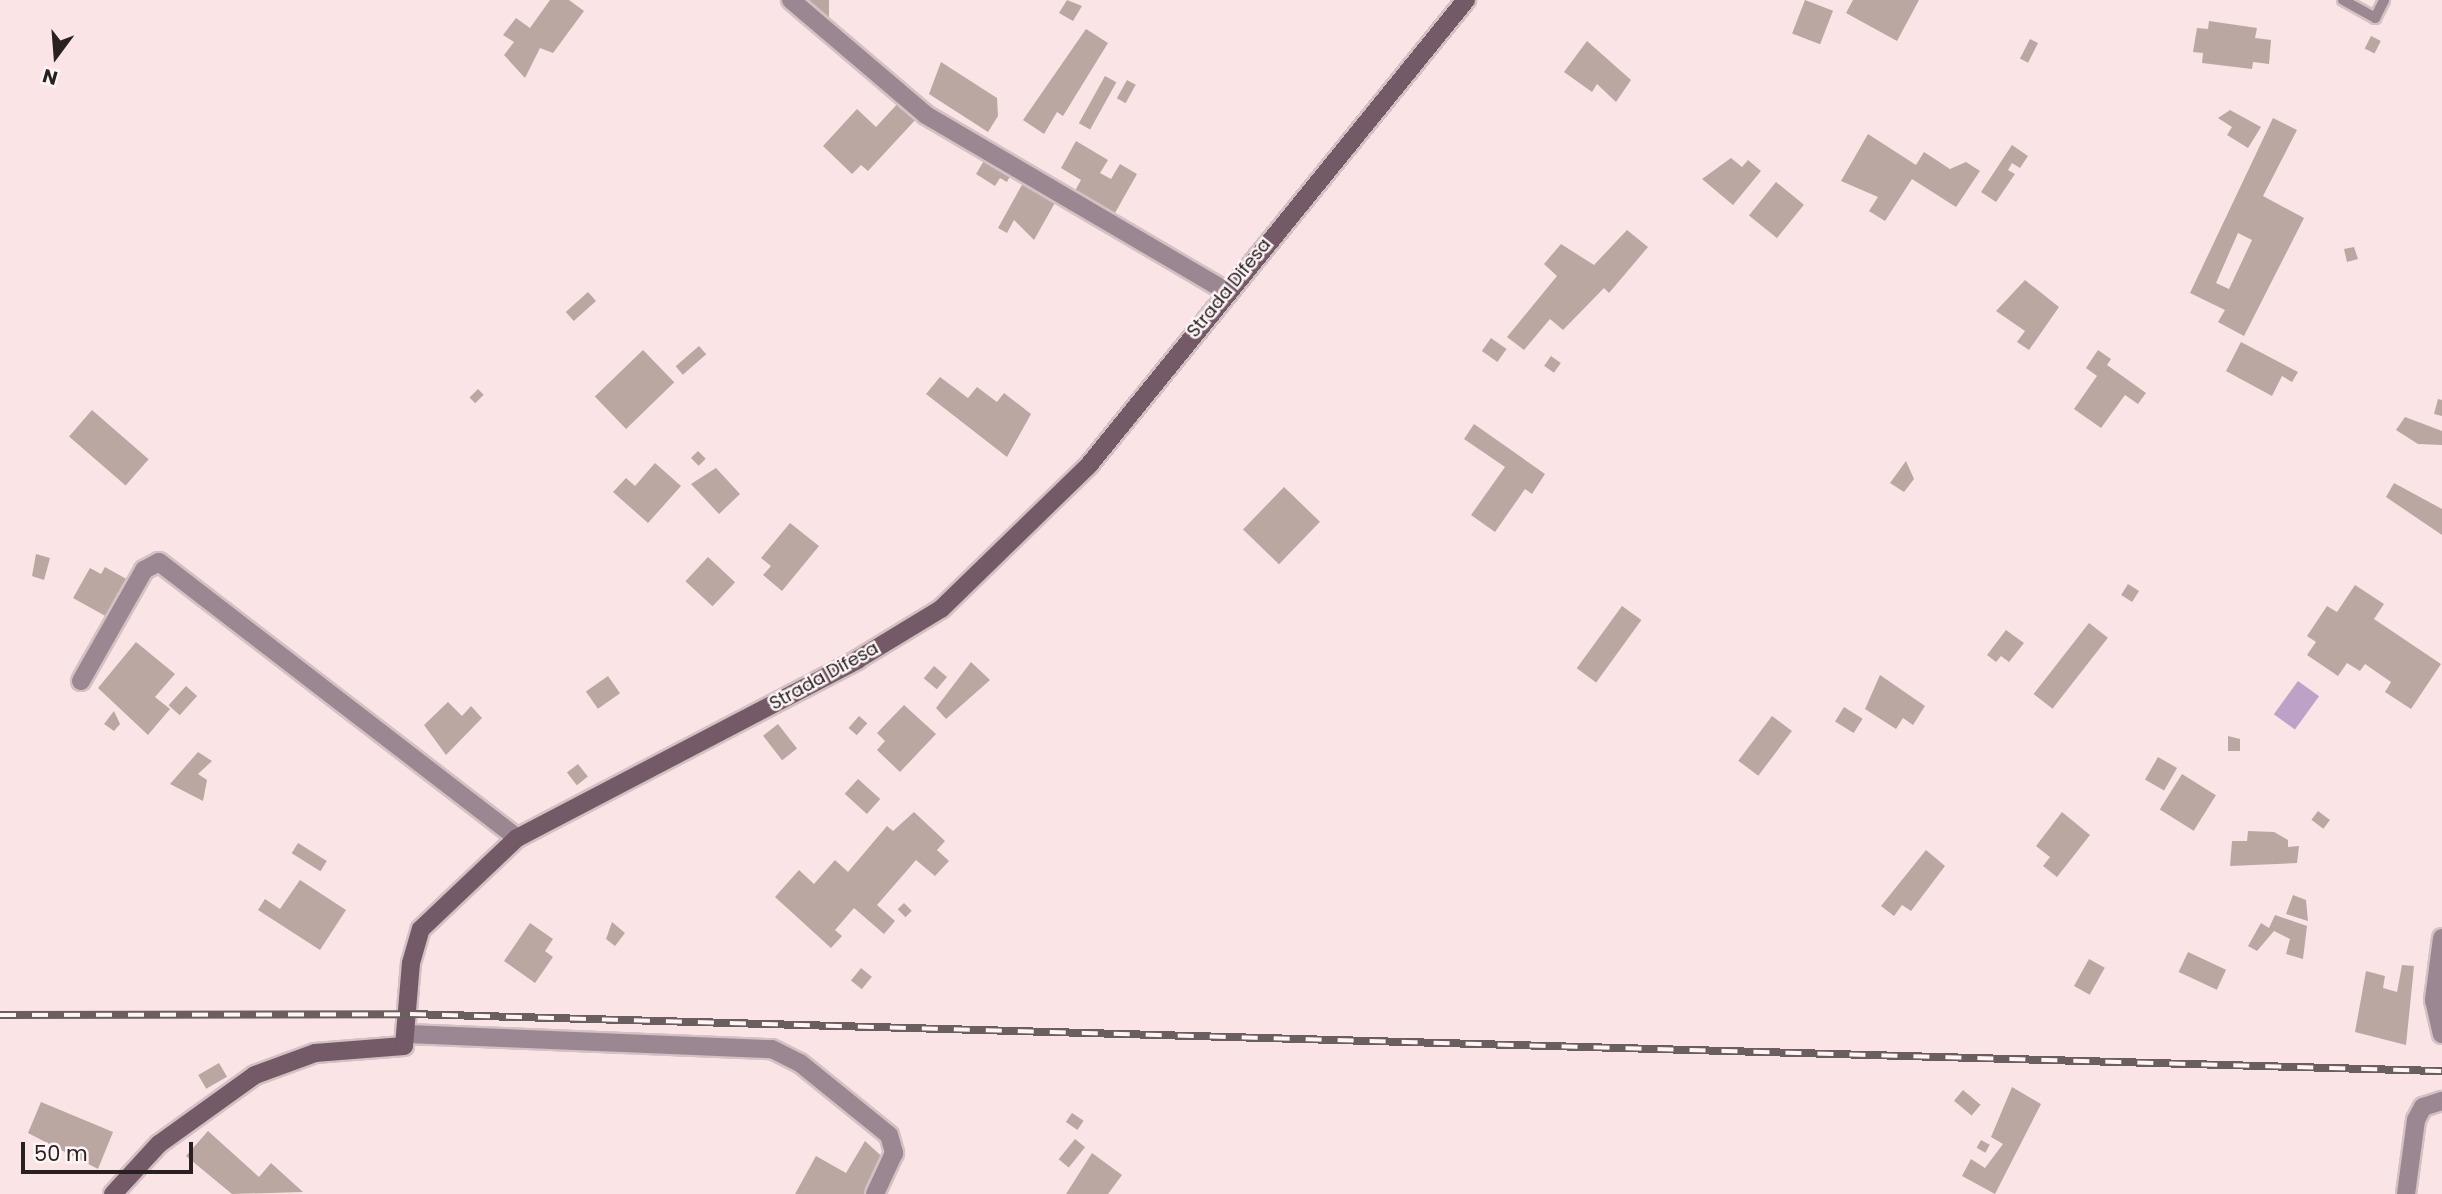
<!DOCTYPE html>
<style>
body{margin:0}
#map{position:relative;width:2442px;height:1194px;overflow:hidden;background:#fae4e6;font-family:Poppins,sans-serif}
div>[style]{position:absolute}
.water>*{inset:0;background:#bda1c6;transform-origin:0 0}
.building>*{inset:0;background:#bba7a1;transform-origin:0 0}
.roads{filter:drop-shadow(2px 0 #d4c1c3) drop-shadow(-2px 0 #d4c1c3) drop-shadow(0 2px #d4c1c3) drop-shadow(0 -2px #d4c1c3)}
.lane>*{height:10px;margin:-5px;padding:0 5px;transform-origin:5px;border-radius:5px;background:#9b8791}
.street>*{height:18px;margin:-9px;padding:0 9px;transform-origin:9px;border-radius:9px;background:#9b8791}
.secondary>*{height:18px;margin:-9px;padding:0 9px;transform-origin:9px;border-radius:9px;background:#745967}
.rail>*{height:8px;margin-top:-4px;transform-origin:0;background:repeating-linear-gradient(90deg,#fef5f6 0 16px,#6b5e5f 0 32px);box-sizing:border-box;border-block:2px solid #6b5e5f}
span{translate:-50% -50%;white-space:nowrap;text-align:center;line-height:1.15;-webkit-text-stroke:5px #fef5f6;paint-order:stroke}
.street-label{font-size:18px;color:#292121}
.north{position:absolute;left:21px;top:21px;width:70px;height:70px;-webkit-text-stroke:5px #fef5f6;paint-order:stroke;rotate:196deg;font-size:19px;font-weight:700;line-height:28px;text-align:center;color:#292121}
.north::after{content:'';display:block;margin:auto;width:24px;height:32px;background:#292121;clip-path:polygon(50% 0,100% 100%,50% 72%,0 100%)}
.scale{position:absolute;left:21px;top:1142px;width:172px;height:32px;box-sizing:border-box;border:4px solid #292121;border-top:0;padding-left:9px;font-size:21px;line-height:24px;white-space:nowrap;color:#292121;-webkit-text-stroke:5px #fef5f6;paint-order:stroke}
</style>
<div id="map">
<div class="water">
<i style="left:2298px;top:681px;width:26px;height:41px;rotate:36deg"></i>
</div>
<div class="building">
<i style="clip-path:polygon(550px 0,569px 0,584px 11px,553px 53px,540px 48px,525px 78px,504px 55px,514px 42px,503px 35px,516px 18px,530px 28px)"></i>
<i style="clip-path:polygon(801px 0,829px 0,829px 17px,820px 17px)"></i>
<i style="clip-path:polygon(1067px 0,1082px 6px,1073px 21px,1059px 13px)"></i>
<i style="left:1805px;top:0;width:30px;height:36px;rotate:21deg"></i>
<i style="clip-path:polygon(1853px 0,1919px 0,1897px 41px,1846px 13px)"></i>
<i style="clip-path:polygon(2209px 21px,2257px 28px,2255px 38px,2271px 40px,2269px 64px,2253px 62px,2252px 69px,2202px 63px,2203px 53px,2193px 52px,2197px 28px,2208px 29px)"></i>
<i style="clip-path:polygon(1086px 29px,1108px 43px,1063px 116px,1057px 112px,1044px 134px,1023px 120px)"></i>
<i style="left:2371px;top:36px;width:11px;height:14px;rotate:27deg"></i>
<i style="left:2030px;top:39px;width:9px;height:22px;rotate:27deg"></i>
<i style="clip-path:polygon(1587px 41px,1631px 80px,1616px 102px,1597px 84px,1592px 92px,1564px 72px)"></i>
<i style="clip-path:polygon(941px 62px,997px 98px,998px 116px,988px 132px,929px 94px)"></i>
<i style="left:1105px;top:76px;width:13px;height:54px;rotate:29deg"></i>
<i style="left:1127px;top:80px;width:10px;height:21px;rotate:29deg"></i>
<i style="clip-path:polygon(901px 100px,918px 117px,868px 171px,861px 165px,852px 174px,823px 146px,857px 109px,876px 127px)"></i>
<i style="clip-path:polygon(2230px 110px,2261px 127px,2248px 148px,2227px 135px,2232px 127px,2218px 118px)"></i>
<i style="clip-path:polygon(evenodd,2273px 118px,2297px 130px,2263px 196px,2304px 218px,2244px 336px,2218px 322px,2225px 310px,2190px 293px,2273px 118px,2238px 233px,2252px 240px,2229px 289px,2216px 283px,2238px 233px)"></i>
<i style="clip-path:polygon(1868px 134px,1916px 165px,1924px 152px,1950px 169px,1966px 162px,1980px 171px,1956px 207px,1912px 179px,1885px 221px,1869px 211px,1878px 197px,1841px 181px)"></i>
<i style="clip-path:polygon(1076px 141px,1108px 160px,1100px 173px,1111px 179px,1120px 164px,1137px 174px,1111px 220px,1071px 198px,1081px 180px,1061px 168px)"></i>
<i style="clip-path:polygon(2012px 145px,2028px 156px,2020px 168px,2012px 163px,2008px 170px,2015px 174px,1996px 202px,1981px 192px)"></i>
<i style="clip-path:polygon(1731px 158px,1742px 167px,1748px 160px,1761px 171px,1733px 205px,1702px 179px)"></i>
<i style="clip-path:polygon(985px 159px,1011px 174px,1007px 182px,1000px 178px,995px 186px,976px 174px)"></i>
<i style="left:1776px;top:182px;width:36px;height:43px;rotate:39deg"></i>
<i style="clip-path:polygon(1023px 183px,1056px 201px,1034px 240px,1014px 220px,1007px 233px,998px 228px)"></i>
<i style="clip-path:polygon(1627px 230px,1648px 247px,1609px 293px,1604px 288px,1563px 330px,1550px 319px,1524px 350px,1507px 337px,1557px 276px,1544px 264px,1561px 244px,1594px 265px)"></i>
<i style="clip-path:polygon(2354px 247px,2358px 259px,2347px 262px,2344px 249px)"></i>
<i style="clip-path:polygon(2025px 280px,2059px 307px,2029px 350px,2017px 342px,2025px 331px,1996px 311px)"></i>
<i style="left:588px;top:292px;width:12px;height:30px;rotate:48deg"></i>
<i style="left:1491px;top:338px;width:19px;height:16px;rotate:35deg"></i>
<i style="clip-path:polygon(2241px 342px,2298px 372px,2292px 382px,2282px 376px,2272px 396px,2226px 371px)"></i>
<i style="left:699px;top:346px;width:11px;height:31px;rotate:49deg"></i>
<i style="left:643px;top:350px;width:45px;height:67px;rotate:46deg"></i>
<i style="clip-path:polygon(2098px 350px,2111px 359px,2107px 365px,2146px 393px,2138px 404px,2125px 395px,2101px 428px,2074px 409px,2097px 376px,2086px 368px)"></i>
<i style="left:1551px;top:356px;width:12px;height:12px;rotate:35deg"></i>
<i style="clip-path:polygon(940px 377px,968px 398px,977px 387px,997px 402px,1004px 393px,1031px 414px,1007px 457px,926px 394px)"></i>
<i style="left:478px;top:389px;width:8px;height:12px;rotate:45deg"></i>
<i style="clip-path:polygon(2438px 399px,2442px 400px,2442px 416px,2434px 414px)"></i>
<i style="left:92px;top:410px;width:75px;height:35px;rotate:41deg"></i>
<i style="clip-path:polygon(2405px 417px,2442px 431px,2442px 445px,2418px 444px,2396px 430px)"></i>
<i style="clip-path:polygon(1474px 424px,1545px 474px,1532px 494px,1525px 489px,1495px 532px,1471px 515px,1505px 467px,1464px 439px)"></i>
<i style="left:698px;top:451px;width:11px;height:10px;rotate:45deg"></i>
<i style="clip-path:polygon(1906px 461px,1914px 479px,1904px 492px,1890px 483px)"></i>
<i style="clip-path:polygon(655px 463px,681px 486px,648px 523px,613px 492px,626px 478px,635px 486px)"></i>
<i style="clip-path:polygon(716px 468px,740px 494px,719px 514px,691px 484px)"></i>
<i style="clip-path:polygon(2394px 483px,2442px 509px,2442px 535px,2386px 497px)"></i>
<i style="left:1284px;top:487px;width:50px;height:59px;rotate:44deg"></i>
<i style="clip-path:polygon(790px 523px,819px 546px,782px 591px,763px 575px,771px 566px,761px 558px)"></i>
<i style="clip-path:polygon(36px 554px,50px 558px,44px 580px,32px 576px)"></i>
<i style="left:708px;top:557px;width:37px;height:33px;rotate:43deg"></i>
<i style="clip-path:polygon(105px 567px,130px 581px,109px 618px,73px 598px,90px 568px,101px 574px)"></i>
<i style="left:2128px;top:584px;width:13px;height:13px;rotate:32deg"></i>
<i style="clip-path:polygon(2355px 585px,2384px 604px,2374px 619px,2441px 664px,2411px 709px,2385px 692px,2391px 682px,2365px 664px,2360px 671px,2347px 663px,2338px 676px,2307px 655px,2316px 642px,2307px 636px,2327px 606px,2337px 612px)"></i>
<i style="left:1622px;top:606px;width:24px;height:77px;rotate:36deg"></i>
<i style="left:2089px;top:623px;width:24px;height:90px;rotate:38deg"></i>
<i style="clip-path:polygon(2006px 630px,2024px 643px,2009px 662px,2001px 656px,1996px 662px,1987px 655px)"></i>
<i style="clip-path:polygon(136px 642px,175px 674px,155px 697px,170px 709px,148px 735px,98px 688px)"></i>
<i style="clip-path:polygon(971px 662px,990px 680px,946px 719px,936px 708px)"></i>
<i style="left:934px;top:666px;width:17px;height:16px;rotate:40deg"></i>
<i style="clip-path:polygon(1880px 675px,1925px 706px,1913px 725px,1903px 718px,1896px 729px,1865px 709px)"></i>
<i style="left:608px;top:676px;width:21px;height:27px;rotate:55deg"></i>
<i style="left:186px;top:686px;width:15px;height:26px;rotate:42deg"></i>
<i style="clip-path:polygon(448px 702px,462px 716px,471px 706px,482px 718px,446px 755px,424px 725px)"></i>
<i style="clip-path:polygon(904px 705px,936px 734px,900px 772px,877px 750px,885px 741px,877px 733px)"></i>
<i style="left:1844px;top:707px;width:22px;height:17px;rotate:32deg"></i>
<i style="clip-path:polygon(114px 711px,120px 724px,114px 731px,104px 724px)"></i>
<i style="left:859px;top:716px;width:11px;height:16px;rotate:41deg"></i>
<i style="left:1772px;top:716px;width:25px;height:56px;rotate:37deg"></i>
<i style="left:778px;top:724px;width:31px;height:19px;rotate:52deg"></i>
<i style="clip-path:polygon(2228px 736px,2240px 739px,2240px 751px,2228px 751px)"></i>
<i style="clip-path:polygon(198px 752px,212px 761px,198px 774px,207px 780px,203px 801px,170px 784px)"></i>
<i style="left:2158px;top:757px;width:22px;height:26px;rotate:30deg"></i>
<i style="left:578px;top:764px;width:16px;height:14px;rotate:52deg"></i>
<i style="left:2182px;top:774px;width:40px;height:42px;rotate:32deg"></i>
<i style="left:858px;top:779px;width:30px;height:20px;rotate:42deg"></i>
<i style="left:2318px;top:811px;width:15px;height:11px;rotate:37deg"></i>
<i style="clip-path:polygon(914px 812px,945px 841px,937px 850px,949px 861px,935px 876px,916px 860px,877px 905px,895px 921px,884px 934px,854px 908px,835px 930px,842px 936px,831px 948px,775px 897px,799px 870px,814px 884px,835px 860px,848px 872px,887px 826px,893px 831px)"></i>
<i style="clip-path:polygon(2062px 812px,2090px 835px,2057px 877px,2043px 866px,2050px 857px,2036px 846px)"></i>
<i style="clip-path:polygon(2248px 831px,2274px 832px,2288px 840px,2288px 847px,2299px 846px,2297px 863px,2230px 866px,2232px 841px,2247px 841px)"></i>
<i style="left:298px;top:843px;width:34px;height:12px;rotate:32deg"></i>
<i style="clip-path:polygon(1926px 850px,1945px 866px,1911px 911px,1902px 905px,1894px 916px,1881px 906px)"></i>
<i style="clip-path:polygon(300px 880px,346px 910px,320px 950px,258px 910px,265px 899px,280px 909px)"></i>
<i style="clip-path:polygon(2293px 895px,2306px 900px,2308px 921px,2286px 914px)"></i>
<i style="left:904px;top:903px;width:11px;height:9px;rotate:45deg"></i>
<i style="clip-path:polygon(2275px 915px,2307px 926px,2303px 959px,2286px 954px,2290px 939px,2274px 931px,2257px 951px,2248px 946px,2261px 923px,2269px 928px)"></i>
<i style="clip-path:polygon(612px 922px,625px 933px,615px 946px,606px 939px)"></i>
<i style="clip-path:polygon(530px 923px,553px 939px,545px 951px,553px 957px,535px 983px,504px 961px)"></i>
<i style="left:2188px;top:952px;width:42px;height:22px;rotate:25deg"></i>
<i style="left:2089px;top:959px;width:18px;height:31px;rotate:29deg"></i>
<i style="clip-path:polygon(2402px 965px,2414px 966px,2406px 1045px,2355px 1032px,2366px 971px,2385px 976px,2383px 988px,2397px 992px)"></i>
<i style="left:861px;top:968px;width:14px;height:16px;rotate:39deg"></i>
<i style="left:219px;top:1063px;width:16px;height:24px;rotate:60deg"></i>
<i style="clip-path:polygon(2012px 1087px,2041px 1104px,1995px 1194px,1962px 1176px,1971px 1159px,1985px 1168px,2003px 1144px,1991px 1137px)"></i>
<i style="left:1963px;top:1090px;width:23px;height:14px;rotate:40deg"></i>
<i style="clip-path:polygon(41px 1102px,113px 1132px,98px 1169px,28px 1133px)"></i>
<i style="left:1072px;top:1113px;width:14px;height:11px;rotate:34deg"></i>
<i style="clip-path:polygon(208px 1131px,259px 1177px,271px 1163px,303px 1192px,232px 1194px,186px 1156px)"></i>
<i style="left:1075px;top:1139px;width:13px;height:26px;rotate:39deg"></i>
<i style="left:1981px;top:1140px;width:10px;height:9px;rotate:29deg"></i>
<i style="clip-path:polygon(865px 1141px,888px 1162px,869px 1194px,795px 1194px,816px 1156px,846px 1173px)"></i>
<i style="clip-path:polygon(1092px 1153px,1122px 1175px,1108px 1194px,1066px 1194px)"></i>
</div>
<div class="roads">
<div class="lane">
<i style="left:2343px;top:0;width:37px;rotate:29deg"></i>
<i style="left:2375px;top:18px;width:20px;rotate:-63deg"></i>
</div>
<div class="street">
<i style="left:791px;top:0;width:177px;rotate:40.4deg"></i>
<i style="left:926px;top:115px;width:348px;rotate:30.4deg"></i>
<i style="left:81px;top:681px;width:128px;rotate:-60.4deg"></i>
<i style="left:144px;top:570px;width:17px;rotate:-28deg"></i>
<i style="left:159px;top:562px;width:452px;rotate:37.6deg"></i>
<i style="left:2442px;top:938px;width:63px;rotate:97.4deg"></i>
<i style="left:2434px;top:1000px;width:35px;rotate:77deg"></i>
<i style="left:408px;top:1034px;width:364px;rotate:2.4deg"></i>
<i style="left:772px;top:1049px;width:31px;rotate:27deg"></i>
<i style="left:800px;top:1063px;width:114px;rotate:39deg"></i>
<i style="left:889px;top:1135px;width:19px;rotate:74deg"></i>
<i style="left:894px;top:1153px;width:45px;rotate:114.9deg"></i>
<i style="left:2406px;top:1194px;width:75px;rotate:-82.3deg"></i>
<i style="left:2416px;top:1120px;width:15px;rotate:-62deg"></i>
<i style="left:2423px;top:1107px;width:20px;rotate:-18deg"></i>
</div>
<div class="secondary">
<i style="left:113px;top:1194px;width:68px;rotate:-47.4deg"></i>
<i style="left:159px;top:1144px;width:118px;rotate:-35.7deg"></i>
<i style="left:255px;top:1075px;width:64px;rotate:-20.1deg"></i>
<i style="left:315px;top:1053px;width:89px;rotate:-4.5deg"></i>
<i style="left:404px;top:1046px;width:83px;rotate:-85.2deg"></i>
<i style="left:411px;top:963px;width:35px;rotate:-74deg"></i>
<i style="left:421px;top:929px;width:132px;rotate:-43.5deg"></i>
<i style="left:517px;top:838px;width:384px;rotate:-27.6deg"></i>
<i style="left:857px;top:660px;width:98px;rotate:-31.3deg"></i>
<i style="left:941px;top:609px;width:206px;rotate:-44.2deg"></i>
<i style="left:1089px;top:465px;width:599px;rotate:-50.97deg"></i>
</div>
</div>
<div class="rail">
<i style="left:0;top:1015px;width:410px;rotate:-0.1deg"></i>
<i style="left:410px;top:1014px;width:2033px;rotate:1.61deg"></i>
</div>
<div class="street-label">
<span style="left:1229px;top:288px;rotate:-51deg">Strada Difesa</span>
<span style="left:824px;top:676px;rotate:-29deg">Strada Difesa</span>
</div>
<div class="north">N</div>
<div class="scale">50 m</div>
</div>
